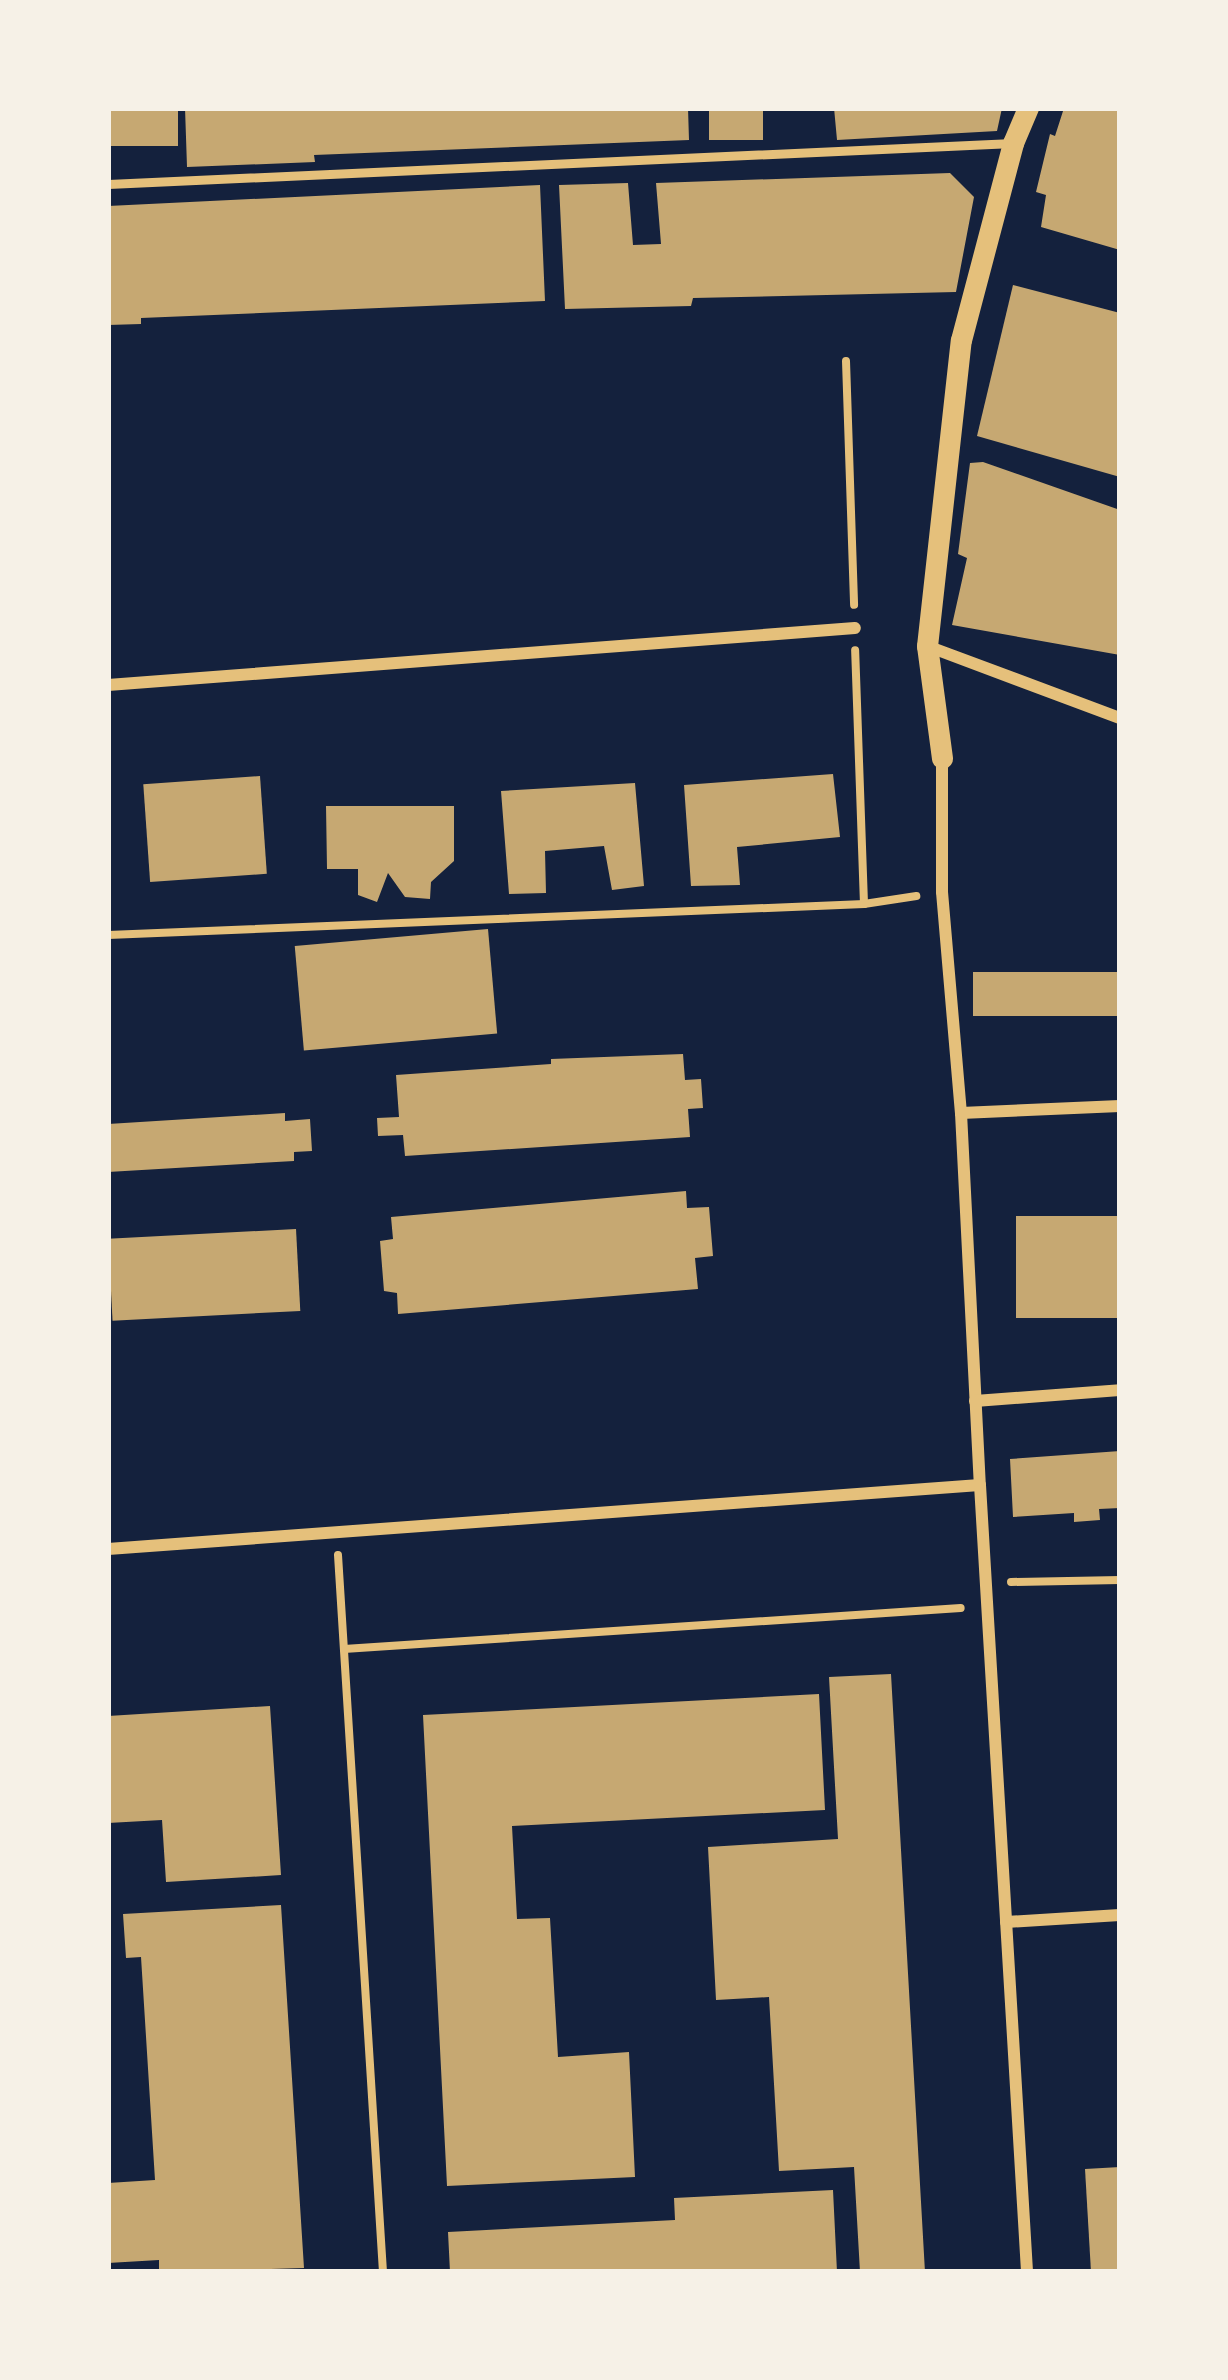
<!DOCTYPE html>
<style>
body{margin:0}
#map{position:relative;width:1228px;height:2380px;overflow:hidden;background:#14213d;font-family:"Roboto Condensed",sans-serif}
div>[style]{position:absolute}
.building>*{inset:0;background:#c6a872;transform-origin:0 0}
.path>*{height:8px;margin:-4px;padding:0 4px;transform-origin:4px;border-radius:4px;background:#e5c07b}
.service>*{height:9px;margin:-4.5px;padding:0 4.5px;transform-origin:4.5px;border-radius:4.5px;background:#e5c07b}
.minor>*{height:12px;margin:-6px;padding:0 6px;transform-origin:6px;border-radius:6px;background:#e5c07b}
.tertiary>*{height:21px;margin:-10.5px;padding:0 10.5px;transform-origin:10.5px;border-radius:10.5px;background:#e5c07b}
span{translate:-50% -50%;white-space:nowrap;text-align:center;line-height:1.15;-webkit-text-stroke:9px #f6f1e7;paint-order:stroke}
.frame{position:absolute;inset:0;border:111px solid #f6f1e7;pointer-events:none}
</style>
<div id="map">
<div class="building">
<i style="left:108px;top:108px;width:70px;height:38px"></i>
<i style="clip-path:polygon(185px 108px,688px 108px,689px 140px,314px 155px,315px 162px,187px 167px)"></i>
<i style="left:709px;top:108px;width:54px;height:32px"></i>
<i style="clip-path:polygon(834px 108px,1002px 108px,997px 131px,837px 140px)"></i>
<i style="clip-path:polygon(1064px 108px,1120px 108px,1120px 250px,1041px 227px,1046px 195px,1036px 192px,1050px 134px,1055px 136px)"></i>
<i style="clip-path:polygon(950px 173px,974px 197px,956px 292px,693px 298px,691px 306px,565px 309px,559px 185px,628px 183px,633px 245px,661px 244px,656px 183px)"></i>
<i style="clip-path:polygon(540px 185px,545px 301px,141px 318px,141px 324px,108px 325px,108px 206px)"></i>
<i style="clip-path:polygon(1013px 285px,1120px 313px,1120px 477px,977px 436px)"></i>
<i style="clip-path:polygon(983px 462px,1120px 510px,1120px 655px,952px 625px,967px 558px,958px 554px,970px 463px)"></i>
<i style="clip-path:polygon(833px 774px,840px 837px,737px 847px,740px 885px,691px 886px,684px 785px)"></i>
<i style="left:260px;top:776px;width:98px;height:117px;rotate:86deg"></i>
<i style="clip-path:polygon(635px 783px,644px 886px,612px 890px,604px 846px,545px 851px,546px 893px,509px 894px,501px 791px)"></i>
<i style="clip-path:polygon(326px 806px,454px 806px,454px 861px,431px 882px,430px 899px,405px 897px,388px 873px,377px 902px,358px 895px,358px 869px,327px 869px)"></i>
<i style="left:488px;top:929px;width:105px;height:194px;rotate:85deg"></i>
<i style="left:1120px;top:972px;width:44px;height:147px;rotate:90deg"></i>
<i style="clip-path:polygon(683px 1054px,685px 1080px,701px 1079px,703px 1108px,688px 1109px,690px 1137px,405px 1156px,403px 1135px,378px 1136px,377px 1118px,399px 1117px,396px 1075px,551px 1064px,551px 1059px)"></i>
<i style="clip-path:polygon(285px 1113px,285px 1121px,310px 1119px,312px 1151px,294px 1152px,294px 1161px,108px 1172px,108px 1124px)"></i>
<i style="clip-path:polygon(686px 1191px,687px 1208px,709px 1207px,713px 1256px,695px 1258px,698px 1289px,398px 1314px,397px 1293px,384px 1291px,380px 1241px,393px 1239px,391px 1217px)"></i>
<i style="left:1120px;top:1216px;width:102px;height:104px;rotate:90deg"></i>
<i style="left:296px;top:1229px;width:82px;height:188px;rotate:87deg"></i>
<i style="clip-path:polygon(1120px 1451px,1120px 1508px,1099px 1509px,1100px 1520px,1074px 1522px,1074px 1513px,1013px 1517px,1010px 1459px)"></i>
<i style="clip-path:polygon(891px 1674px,925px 2272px,860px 2272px,854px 2167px,779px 2171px,769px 1997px,716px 2000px,708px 1847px,838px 1839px,829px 1677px)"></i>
<i style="clip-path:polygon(819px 1694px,825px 1810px,512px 1826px,517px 1919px,550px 1918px,558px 2057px,629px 2052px,635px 2177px,447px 2186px,423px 1715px)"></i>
<i style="clip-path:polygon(270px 1706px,281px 1875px,166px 1882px,162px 1820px,108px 1823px,108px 1716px)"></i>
<i style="clip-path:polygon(281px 1905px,304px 2268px,159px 2272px,159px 2260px,108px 2263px,108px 2183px,155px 2180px,141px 1957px,126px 1958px,123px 1914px)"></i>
<i style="clip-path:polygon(1120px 2167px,1120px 2272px,1091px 2272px,1085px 2169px)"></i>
<i style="clip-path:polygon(833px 2190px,837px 2272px,450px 2272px,448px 2232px,675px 2220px,674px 2198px)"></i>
</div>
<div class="path">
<i style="left:846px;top:361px;width:244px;rotate:88.1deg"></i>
<i style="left:864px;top:904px;width:53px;rotate:-8.7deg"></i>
<i style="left:108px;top:935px;width:757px;rotate:-2.35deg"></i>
<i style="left:864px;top:904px;width:254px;rotate:-92deg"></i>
<i style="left:338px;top:1555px;width:718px;rotate:86.41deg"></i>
<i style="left:1011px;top:1582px;width:109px;rotate:-1.1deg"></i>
<i style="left:344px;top:1649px;width:618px;rotate:-3.8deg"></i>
</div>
<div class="service">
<i style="left:108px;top:184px;width:906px;rotate:-2.59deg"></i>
</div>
<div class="minor">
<i style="left:927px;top:646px;width:206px;rotate:20.5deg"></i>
<i style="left:108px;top:685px;width:749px;rotate:-4.36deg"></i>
<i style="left:942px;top:758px;width:134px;rotate:90deg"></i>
<i style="left:942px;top:892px;width:222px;rotate:85.1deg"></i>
<i style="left:961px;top:1113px;width:372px;rotate:87.1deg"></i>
<i style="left:961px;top:1113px;width:159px;rotate:-2.5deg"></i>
<i style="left:975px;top:1401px;width:145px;rotate:-4.3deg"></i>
<i style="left:108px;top:1549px;width:874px;rotate:-4.2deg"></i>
<i style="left:980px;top:1485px;width:788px;rotate:86.58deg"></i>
<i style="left:1006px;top:1922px;width:114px;rotate:-3.5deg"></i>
</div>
<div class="tertiary">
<i style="left:942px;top:758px;width:113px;rotate:-97.6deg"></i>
<i style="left:927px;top:646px;width:308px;rotate:-83.7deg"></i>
<i style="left:961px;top:340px;width:204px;rotate:-75.2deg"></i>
<i style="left:1013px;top:143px;width:38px;rotate:-67deg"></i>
</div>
<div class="frame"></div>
</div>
